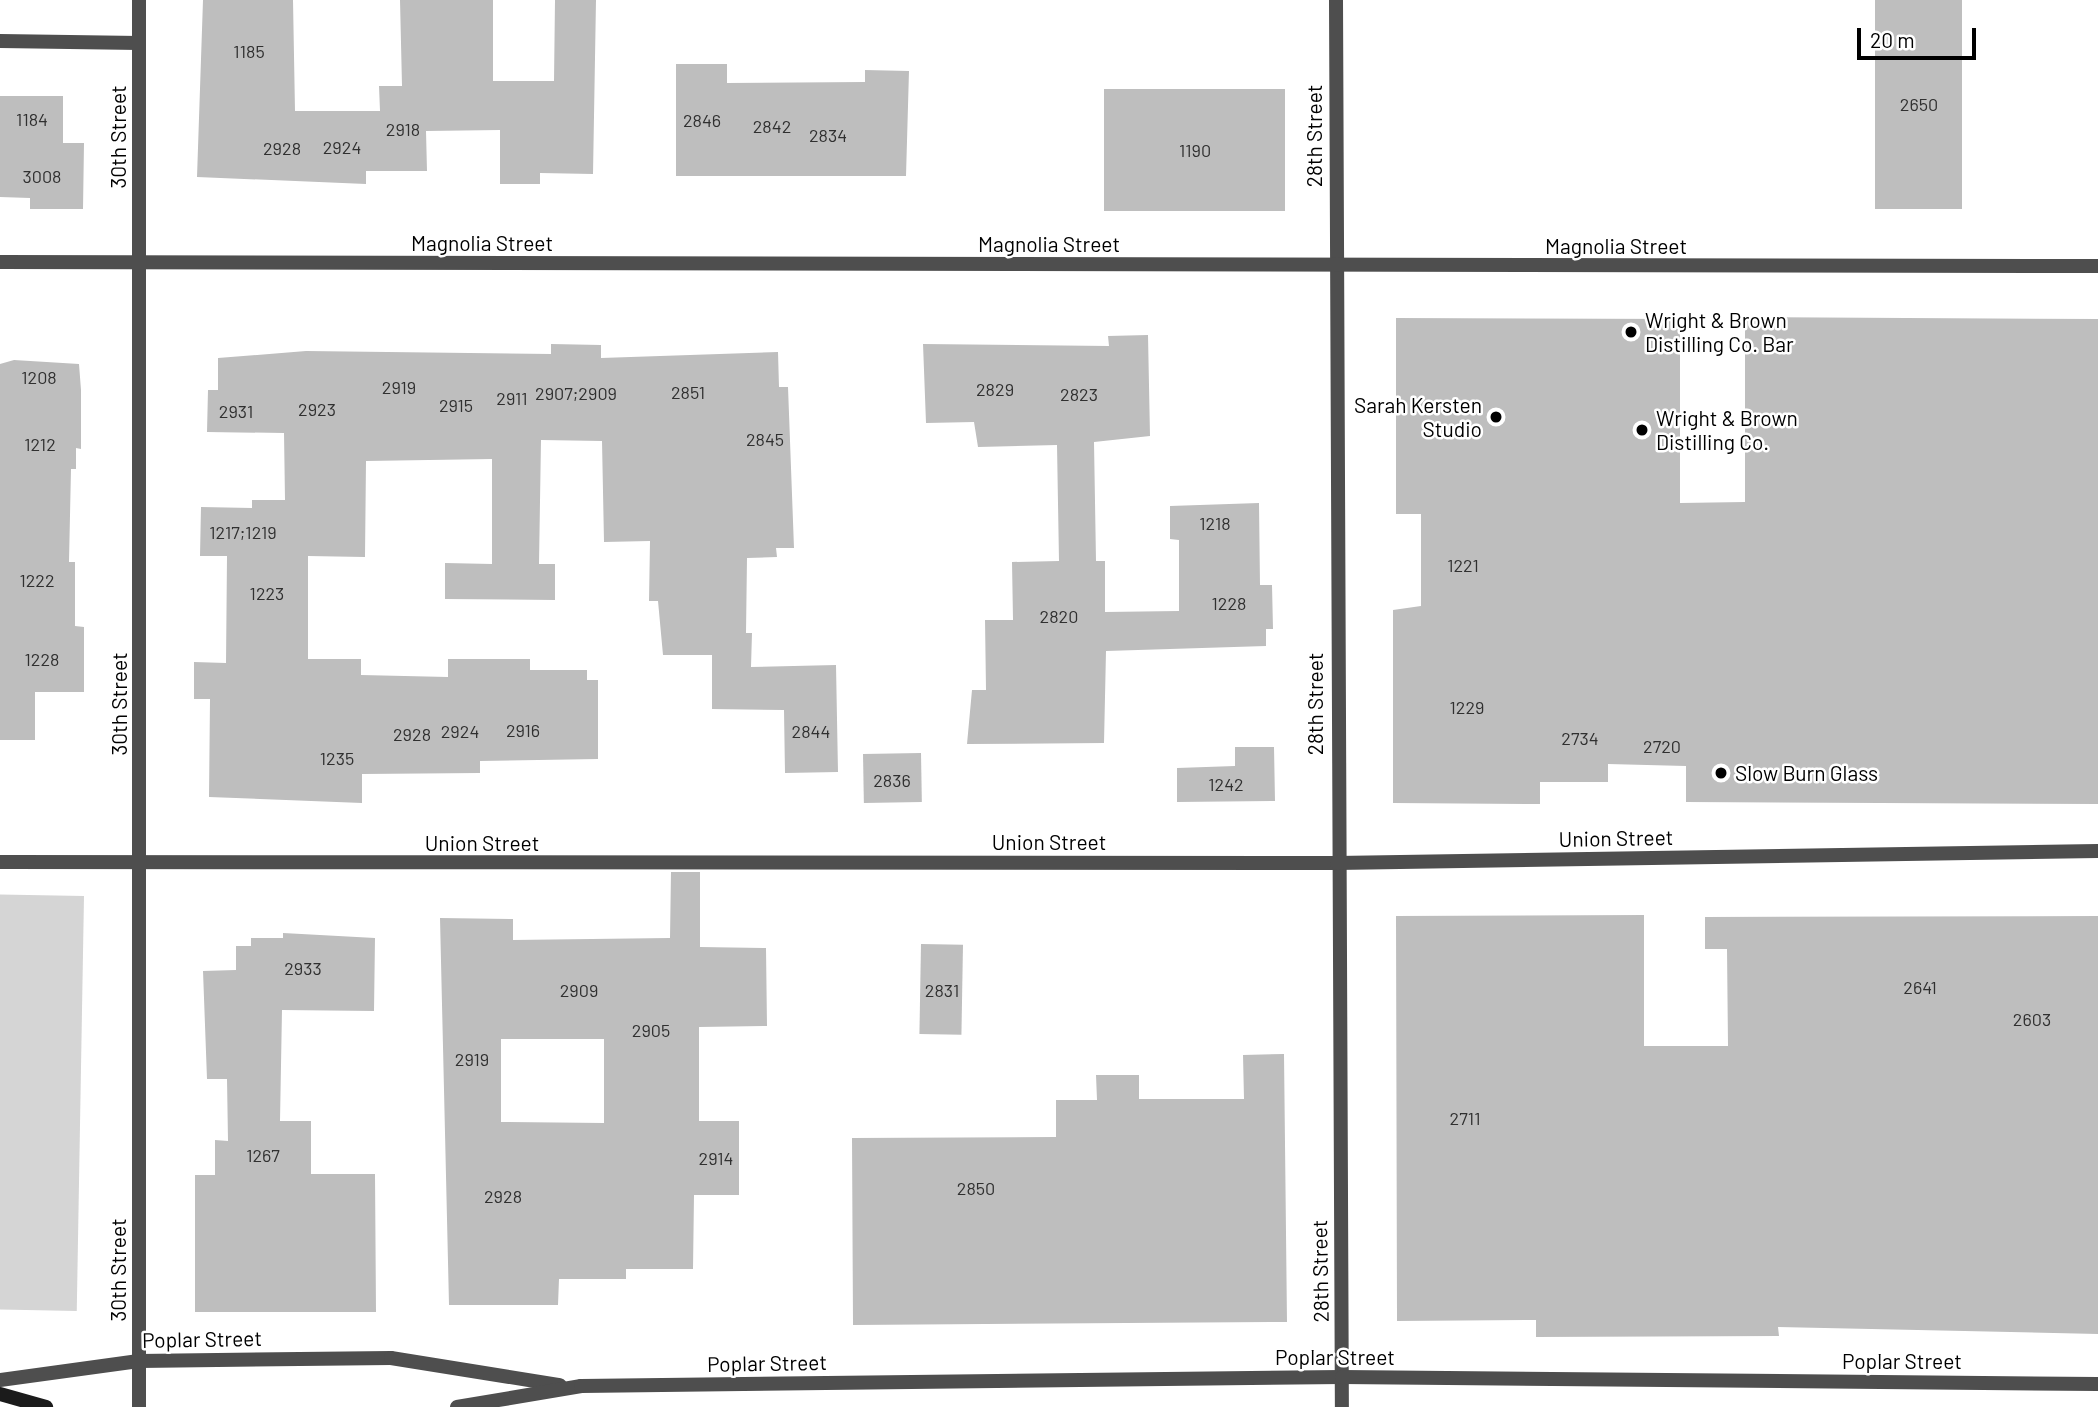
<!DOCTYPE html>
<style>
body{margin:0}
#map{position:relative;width:2098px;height:1407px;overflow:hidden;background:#fff;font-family:Barlow,sans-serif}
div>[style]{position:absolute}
.green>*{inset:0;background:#d5d5d5;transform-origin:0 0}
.building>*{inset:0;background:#bebebe;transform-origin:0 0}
.lane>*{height:14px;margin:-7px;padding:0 7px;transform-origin:7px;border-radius:7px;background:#4e4e4e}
.street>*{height:14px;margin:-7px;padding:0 7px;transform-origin:7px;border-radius:7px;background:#4e4e4e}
.secondary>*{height:14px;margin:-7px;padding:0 7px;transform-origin:7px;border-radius:7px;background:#1b1b1b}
.dots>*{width:19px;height:19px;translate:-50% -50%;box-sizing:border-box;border:4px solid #fff;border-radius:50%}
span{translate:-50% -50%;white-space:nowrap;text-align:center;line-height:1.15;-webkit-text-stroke:5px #fff;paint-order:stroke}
.number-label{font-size:18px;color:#303030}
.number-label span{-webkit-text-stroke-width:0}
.street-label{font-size:21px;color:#000}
.poi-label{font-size:21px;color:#000}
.left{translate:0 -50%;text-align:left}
.right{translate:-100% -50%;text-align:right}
.scale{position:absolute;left:1857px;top:28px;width:119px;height:32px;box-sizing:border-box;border:4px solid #000;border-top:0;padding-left:9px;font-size:21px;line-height:24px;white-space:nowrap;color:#000;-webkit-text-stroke:5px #fff;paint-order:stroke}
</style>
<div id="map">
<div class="green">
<i style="left:84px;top:896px;width:415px;height:84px;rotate:91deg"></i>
</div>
<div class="building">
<i style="clip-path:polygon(203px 0,293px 0,295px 111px,380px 111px,379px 86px,402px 86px,400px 0,493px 0,493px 81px,554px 81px,555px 0,596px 0,593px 174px,540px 173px,540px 184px,500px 184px,500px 130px,426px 131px,427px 171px,366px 171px,366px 184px,197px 177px)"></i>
<i style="left:1875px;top:0;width:87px;height:209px"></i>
<i style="clip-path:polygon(676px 64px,727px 64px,727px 83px,865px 82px,865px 70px,909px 71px,906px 176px,676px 176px)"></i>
<i style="left:1104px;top:89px;width:181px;height:122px"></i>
<i style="clip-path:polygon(0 96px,63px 96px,63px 143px,84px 143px,83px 209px,30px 209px,30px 198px,0 197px)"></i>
<i style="clip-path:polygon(1745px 317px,2098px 319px,2098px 804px,1686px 802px,1686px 766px,1608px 764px,1608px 782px,1540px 782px,1540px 804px,1393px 803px,1393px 610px,1421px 606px,1421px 514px,1396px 514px,1396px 318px,1680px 319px,1680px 503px,1745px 502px)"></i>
<i style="clip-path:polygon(1148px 335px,1150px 436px,1094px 442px,1096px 561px,1105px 561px,1105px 612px,1179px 611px,1179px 540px,1170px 539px,1170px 506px,1259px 503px,1260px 585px,1272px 585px,1273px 629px,1266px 629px,1266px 646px,1106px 651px,1104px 743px,967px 744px,972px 690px,986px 690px,985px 620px,1013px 620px,1012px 562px,1059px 561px,1057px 445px,978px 447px,974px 422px,926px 423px,923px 344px,1109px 346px,1108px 336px)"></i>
<i style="clip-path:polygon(551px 344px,601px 345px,601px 358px,778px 352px,779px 387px,788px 387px,794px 548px,776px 548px,777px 557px,747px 558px,746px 633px,752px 633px,751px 667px,836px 665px,838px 772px,785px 773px,784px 710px,712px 709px,712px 655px,663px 655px,658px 601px,649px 601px,650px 541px,604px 542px,602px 441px,541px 440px,539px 564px,555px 564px,555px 600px,445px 599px,445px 563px,492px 564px,492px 459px,366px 461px,365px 557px,308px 556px,308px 659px,361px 659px,361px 675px,448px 677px,448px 659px,530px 659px,530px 670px,587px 670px,587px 680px,598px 680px,598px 759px,480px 761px,480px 773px,362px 774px,362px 803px,209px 797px,210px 699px,194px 699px,194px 662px,226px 663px,227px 556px,200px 556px,201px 507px,252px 508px,252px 500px,285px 500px,284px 433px,207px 432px,208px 390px,218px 390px,218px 358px,306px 351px,551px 354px)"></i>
<i style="clip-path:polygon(14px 360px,79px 364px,81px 390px,81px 449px,76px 448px,76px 469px,71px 469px,69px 562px,75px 562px,75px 626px,84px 627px,84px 692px,35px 692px,35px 740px,0 740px,0 364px)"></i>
<i style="clip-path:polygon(1235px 747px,1274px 747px,1275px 801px,1177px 802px,1177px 768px,1235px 766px)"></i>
<i style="left:921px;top:753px;width:49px;height:58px;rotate:89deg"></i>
<i style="clip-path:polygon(evenodd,671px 872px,700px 872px,700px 947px,766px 948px,767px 1026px,699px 1027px,699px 1121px,739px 1121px,739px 1195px,694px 1195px,693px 1269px,626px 1269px,626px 1279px,559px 1279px,558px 1305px,449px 1305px,440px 918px,513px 919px,513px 940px,670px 938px,671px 872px,501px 1039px,604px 1039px,604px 1123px,501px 1122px,501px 1039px)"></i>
<i style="clip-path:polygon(1644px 915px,1644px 1046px,1728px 1046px,1727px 949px,1705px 949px,1705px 917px,2098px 916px,2098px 1334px,1778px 1327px,1779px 1336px,1536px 1337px,1536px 1320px,1397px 1321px,1396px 916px)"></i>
<i style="clip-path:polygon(283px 933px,375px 938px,374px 1011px,282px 1010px,280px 1121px,311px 1121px,311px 1174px,375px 1174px,376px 1312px,195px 1312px,195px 1175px,215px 1175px,215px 1140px,228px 1141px,227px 1079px,207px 1079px,203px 971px,236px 970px,236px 946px,251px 946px,251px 938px,283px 938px)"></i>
<i style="left:921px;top:944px;width:42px;height:90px;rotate:1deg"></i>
<i style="clip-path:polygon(1284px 1054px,1287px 1322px,853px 1325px,852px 1138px,1056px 1137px,1056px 1100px,1097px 1100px,1096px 1075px,1139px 1075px,1139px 1099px,1244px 1099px,1243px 1055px)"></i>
</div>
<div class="lane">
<i style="left:0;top:41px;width:139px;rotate:0.8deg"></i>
</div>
<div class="street">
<i style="left:1336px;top:0;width:1407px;rotate:89.76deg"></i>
<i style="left:0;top:262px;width:2098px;rotate:0.11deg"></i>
<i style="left:0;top:862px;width:1337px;rotate:0.04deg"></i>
<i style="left:1337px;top:863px;width:761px;rotate:-0.9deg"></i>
<i style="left:0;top:1380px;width:140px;rotate:-7.8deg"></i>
<i style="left:139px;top:1361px;width:252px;rotate:-0.7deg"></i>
<i style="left:391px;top:1358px;width:171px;rotate:9.1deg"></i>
<i style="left:139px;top:1407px;width:1407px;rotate:-90deg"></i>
<i style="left:457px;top:1407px;width:126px;rotate:-9.6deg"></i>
<i style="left:581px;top:1386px;width:761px;rotate:-0.68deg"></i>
<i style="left:1342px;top:1377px;width:756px;rotate:0.53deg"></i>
</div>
<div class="secondary">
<i style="left:0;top:1394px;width:48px;rotate:15.8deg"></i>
</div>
<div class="dots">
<i style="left:1631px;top:332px;background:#000"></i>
<i style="left:1496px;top:417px;background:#000"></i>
<i style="left:1642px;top:430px;background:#000"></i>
<i style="left:1721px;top:773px;background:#000"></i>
</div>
<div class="number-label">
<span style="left:249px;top:51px">1185</span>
<span style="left:1919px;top:104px">2650</span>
<span style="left:32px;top:119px">1184</span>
<span style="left:702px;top:120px">2846</span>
<span style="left:772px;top:126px">2842</span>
<span style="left:403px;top:129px">2918</span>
<span style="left:828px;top:135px">2834</span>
<span style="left:342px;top:147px">2924</span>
<span style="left:282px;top:148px">2928</span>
<span style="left:1195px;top:150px">1190</span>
<span style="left:42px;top:176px">3008</span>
<span style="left:39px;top:377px">1208</span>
<span style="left:399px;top:387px">2919</span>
<span style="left:995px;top:389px">2829</span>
<span style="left:688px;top:392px">2851</span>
<span style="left:576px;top:393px">2907;2909</span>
<span style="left:1079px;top:394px">2823</span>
<span style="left:512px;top:398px">2911</span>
<span style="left:456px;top:405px">2915</span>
<span style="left:317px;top:409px">2923</span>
<span style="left:236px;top:411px">2931</span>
<span style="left:765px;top:439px">2845</span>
<span style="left:40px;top:444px">1212</span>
<span style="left:1215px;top:523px">1218</span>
<span style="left:243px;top:532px">1217;1219</span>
<span style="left:1463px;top:565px">1221</span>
<span style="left:37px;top:580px">1222</span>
<span style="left:267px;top:593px">1223</span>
<span style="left:1229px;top:603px">1228</span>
<span style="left:1059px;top:616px">2820</span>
<span style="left:42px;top:659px">1228</span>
<span style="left:1467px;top:707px">1229</span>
<span style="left:523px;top:730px">2916</span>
<span style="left:460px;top:731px">2924</span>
<span style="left:811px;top:731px">2844</span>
<span style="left:412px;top:734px">2928</span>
<span style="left:1580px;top:738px">2734</span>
<span style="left:1662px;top:746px">2720</span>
<span style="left:337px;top:758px">1235</span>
<span style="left:892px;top:780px">2836</span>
<span style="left:1226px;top:784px">1242</span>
<span style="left:303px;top:968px">2933</span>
<span style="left:1920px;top:987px">2641</span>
<span style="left:579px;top:990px">2909</span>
<span style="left:942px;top:990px">2831</span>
<span style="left:2032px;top:1019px">2603</span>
<span style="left:651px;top:1030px">2905</span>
<span style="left:472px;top:1059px">2919</span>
<span style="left:1465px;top:1118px">2711</span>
<span style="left:263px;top:1155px">1267</span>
<span style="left:716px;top:1158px">2914</span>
<span style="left:976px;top:1188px">2850</span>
<span style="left:503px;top:1196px">2928</span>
</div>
<div class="street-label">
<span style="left:1314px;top:136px;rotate:-90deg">28th Street</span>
<span style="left:118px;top:137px;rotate:-90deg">30th Street</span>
<span style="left:482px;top:243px">Magnolia Street</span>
<span style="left:1049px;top:244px">Magnolia Street</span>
<span style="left:1616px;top:246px">Magnolia Street</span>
<span style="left:119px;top:704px;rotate:-90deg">30th Street</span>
<span style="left:1315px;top:704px;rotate:-90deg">28th Street</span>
<span style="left:1616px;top:838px;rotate:-1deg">Union Street</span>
<span style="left:1049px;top:842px">Union Street</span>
<span style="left:482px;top:843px">Union Street</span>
<span style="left:118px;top:1270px;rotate:-90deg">30th Street</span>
<span style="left:1320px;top:1271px;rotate:-91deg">28th Street</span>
<span style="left:202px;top:1339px;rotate:-1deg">Poplar Street</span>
<span style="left:1335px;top:1357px">Poplar Street</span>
<span style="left:1902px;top:1361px">Poplar Street</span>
<span style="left:767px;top:1363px;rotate:-1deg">Poplar Street</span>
</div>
<div class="poi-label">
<span class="left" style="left:1645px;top:332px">Wright &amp; Brown<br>Distilling Co. Bar</span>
<span class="right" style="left:1482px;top:417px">Sarah Kersten<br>Studio</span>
<span class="left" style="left:1656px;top:430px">Wright &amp; Brown<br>Distilling Co.</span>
<span class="left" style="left:1735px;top:773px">Slow Burn Glass</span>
</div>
<div class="scale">20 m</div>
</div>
